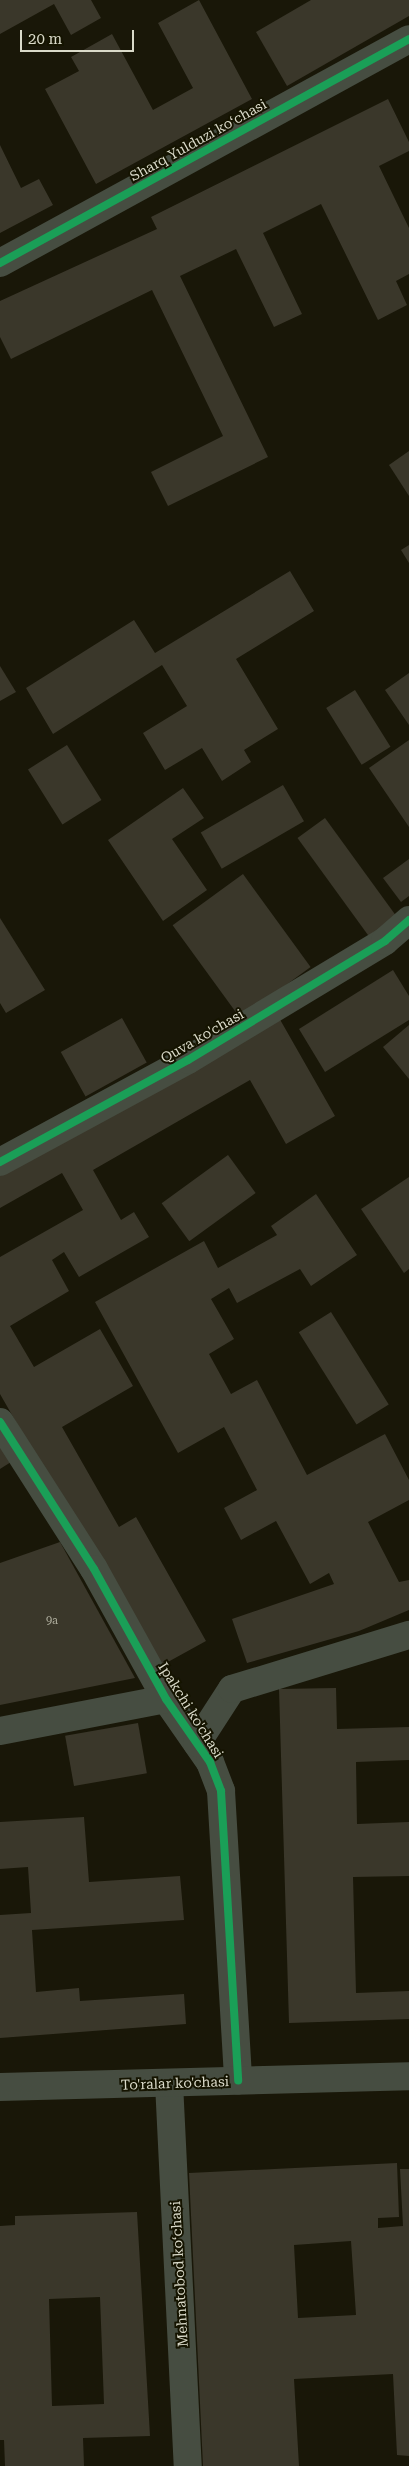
<!DOCTYPE html>
<meta charset="utf-8">
<style>
body{margin:0}
#map{position:relative;width:409px;height:2466px;overflow:hidden;background:#191708;font-family:"Roboto Serif",serif}
div>[style]{position:absolute}
.building>*{inset:0;background:#3a372a;transform-origin:0 0}
.minor>*{height:28px;margin:-14px;padding:0 14px;transform-origin:14px;border-radius:14px;background:#464d41}
.cycleway>*{height:8px;margin:-4px;padding:0 4px;transform-origin:4px;border-radius:4px;background:#1a9f57}
span{translate:-50% -50%;white-space:nowrap;text-align:center;line-height:1.15;-webkit-text-stroke:4px #151400;paint-order:stroke}
.number-label{font-size:11px;color:#b2b1a1}
.number-label span{-webkit-text-stroke-width:0}
.street-label{font-size:14px;color:#dadac9}
.scale{position:absolute;left:20px;top:30px;width:114px;height:22px;box-sizing:border-box;border:2px solid #dadac9;border-top:0;padding-left:6px;font-size:15px;line-height:18px;white-space:nowrap;color:#dadac9;-webkit-text-stroke:4px #151400;paint-order:stroke}
</style>
<div id="map">
<div class="building">
<i style="clip-path:polygon(0 0,91px 0,101px 18px,71px 35px,54px 4px,0 34px)"></i>
<i style="clip-path:polygon(199px 0,252px 99px,96px 184px,45px 89px,79px 71px,71px 57px,112px 34px,153px 110px,193px 88px,158px 23px)"></i>
<i style="clip-path:polygon(311px 0,409px 0,409px 16px,287px 86px,256px 32px)"></i>
<i style="clip-path:polygon(388px 99px,409px 142px,409px 151px,379px 166px,409px 228px,409px 274px,396px 281px,407px 305px,378px 320px,321px 204px,263px 233px,302px 314px,274px 327px,236px 249px,180px 276px,268px 457px,168px 506px,151px 472px,223px 436px,152px 290px,11px 359px,0 337px,0 301px,157px 229px,151px 217px)"></i>
<i style="clip-path:polygon(0 145px,21px 188px,39px 179px,53px 205px,0 233px)"></i>
<i style="clip-path:polygon(409px 451px,409px 496px,389px 465px)"></i>
<i style="clip-path:polygon(409px 545px,409px 563px,401px 550px)"></i>
<i style="clip-path:polygon(290px 571px,314px 611px,236px 659px,278px 729px,244px 750px,251px 762px,222px 781px,202px 748px,165px 770px,143px 733px,187px 706px,162px 665px,53px 734px,26px 688px,134px 620px,155px 653px)"></i>
<i style="clip-path:polygon(0 666px,16px 692px,0 701px)"></i>
<i style="clip-path:polygon(409px 673px,409px 725px,385px 690px)"></i>
<i style="left:355px;top:690px;width:67px;height:34px;rotate:58deg"></i>
<i style="clip-path:polygon(409px 740px,409px 827px,369px 768px)"></i>
<i style="left:67px;top:745px;width:65px;height:46px;rotate:58deg"></i>
<i style="left:283px;top:785px;width:42px;height:95px;rotate:60deg"></i>
<i style="clip-path:polygon(183px 788px,204px 818px,172px 839px,207px 890px,163px 921px,108px 840px)"></i>
<i style="left:325px;top:818px;width:123px;height:34px;rotate:54deg"></i>
<i style="clip-path:polygon(409px 859px,409px 896px,401px 902px,383px 878px)"></i>
<i style="left:243px;top:874px;width:115px;height:87px;rotate:54deg"></i>
<i style="clip-path:polygon(0 918px,45px 990px,6px 1013px,0 1003px)"></i>
<i style="clip-path:polygon(393px 970px,409px 996px,409px 1020px,325px 1072px,299px 1029px)"></i>
<i style="clip-path:polygon(278px 1016px,335px 1116px,286px 1144px,250px 1080px,93px 1170px,121px 1220px,134px 1212px,149px 1237px,79px 1277px,64px 1252px,52px 1260px,69px 1291px,10px 1326px,34px 1367px,100px 1329px,133px 1386px,62px 1427px,119px 1527px,136px 1517px,206px 1641px,157px 1668px,0 1394px,0 1257px,83px 1210px,62px 1173px,0 1208px,0 1176px)"></i>
<i style="left:122px;top:1018px;width:51px;height:70px;rotate:61deg"></i>
<i style="clip-path:polygon(409px 1025px,409px 1079px,383px 1047px)"></i>
<i style="left:228px;top:1155px;width:47px;height:82px;rotate:54deg"></i>
<i style="clip-path:polygon(409px 1177px,409px 1269px,404px 1273px,361px 1209px)"></i>
<i style="clip-path:polygon(316px 1194px,357px 1255px,311px 1286px,300px 1269px,237px 1303px,229px 1288px,211px 1299px,234px 1339px,209px 1354px,231px 1394px,257px 1380px,307px 1475px,385px 1434px,409px 1480px,409px 1500px,368px 1522px,399px 1582px,409px 1580px,409px 1610px,359px 1631px,247px 1663px,232px 1619px,334px 1584px,329px 1573px,310px 1584px,276px 1521px,241px 1540px,224px 1508px,257px 1490px,224px 1427px,178px 1453px,95px 1302px,204px 1241px,218px 1268px,277px 1235px,271px 1226px)"></i>
<i style="left:331px;top:1312px;width:109px;height:38px;rotate:58deg"></i>
<i style="clip-path:polygon(0 1443px,11px 1462px,0 1469px)"></i>
<i style="clip-path:polygon(60px 1542px,135px 1678px,0 1705px,0 1563px)"></i>
<i style="clip-path:polygon(336px 1688px,337px 1729px,409px 1727px,409px 1760px,356px 1762px,357px 1824px,409px 1822px,409px 1876px,353px 1877px,356px 1993px,409px 1991px,409px 2019px,289px 2023px,279px 1689px)"></i>
<i style="left:138px;top:1723px;width:51px;height:74px;rotate:80deg"></i>
<i style="clip-path:polygon(84px 1817px,89px 1882px,180px 1876px,184px 1920px,32px 1930px,36px 1992px,79px 1988px,80px 2001px,184px 1994px,186px 2024px,0 2038px,0 1915px,31px 1913px,28px 1867px,0 1869px,0 1822px)"></i>
<i style="clip-path:polygon(evenodd,397px 2163px,399px 2217px,378px 2218px,378px 2228px,403px 2226px,400px 2169px,409px 2169px,409px 2456px,397px 2455px,393px 2374px,294px 2379px,299px 2466px,203px 2466px,189px 2173px,397px 2163px,351px 2241px,356px 2315px,298px 2318px,294px 2245px,351px 2241px)"></i>
<i style="clip-path:polygon(evenodd,137px 2212px,150px 2436px,83px 2438px,84px 2466px,5px 2466px,4px 2440px,0 2440px,0 2226px,15px 2225px,15px 2216px,137px 2212px,100px 2297px,104px 2404px,52px 2406px,49px 2299px,100px 2297px)"></i>
</div>
<div class="minor">
<i style="left:0;top:263px;width:466px;rotate:-28.7deg"></i>
<i style="left:0;top:1162px;width:214px;rotate:-28.5deg"></i>
<i style="left:188px;top:1060px;width:230px;rotate:-31.1deg"></i>
<i style="left:385px;top:941px;width:32px;rotate:-41deg"></i>
<i style="left:0;top:1422px;width:174px;rotate:57.4deg"></i>
<i style="left:94px;top:1569px;width:149px;rotate:61deg"></i>
<i style="left:166px;top:1699px;width:77px;rotate:55.1deg"></i>
<i style="left:210px;top:1762px;width:31px;rotate:69deg"></i>
<i style="left:221px;top:1791px;width:290px;rotate:86.6deg"></i>
<i style="left:0;top:1731px;width:169px;rotate:-10.9deg"></i>
<i style="left:197px;top:1743px;width:64px;rotate:-57.1deg"></i>
<i style="left:232px;top:1689px;width:185px;rotate:-17deg"></i>
<i style="left:169px;top:2083px;width:383px;rotate:87.2deg"></i>
<i style="left:0;top:2087px;width:409px;rotate:-1.5deg"></i>
</div>
<div class="cycleway">
<i style="left:0;top:263px;width:466px;rotate:-28.7deg"></i>
<i style="left:0;top:1162px;width:214px;rotate:-28.5deg"></i>
<i style="left:188px;top:1060px;width:230px;rotate:-31.1deg"></i>
<i style="left:385px;top:941px;width:32px;rotate:-41deg"></i>
<i style="left:0;top:1422px;width:174px;rotate:57.4deg"></i>
<i style="left:94px;top:1569px;width:149px;rotate:61deg"></i>
<i style="left:166px;top:1699px;width:77px;rotate:55.1deg"></i>
<i style="left:210px;top:1762px;width:31px;rotate:69deg"></i>
<i style="left:221px;top:1791px;width:290px;rotate:86.6deg"></i>
</div>
<div class="number-label">
<span style="left:52px;top:1621px">9a</span>
</div>
<div class="street-label">
<span style="left:198px;top:140px;rotate:-29deg">Sharq Yulduzi koʻchasi</span>
<span style="left:202px;top:1036px;rotate:-30deg">Quva ko'chasi</span>
<span style="left:191px;top:1710px;rotate:58deg">Ipakchi ko'chasi</span>
<span style="left:175px;top:2083px;rotate:-2deg">To'ralar ko'chasi</span>
<span style="left:179px;top:2274px;rotate:-93deg">Mehnatobod koʻchasi</span>
</div>
<div class="scale">20 m</div>
</div>
